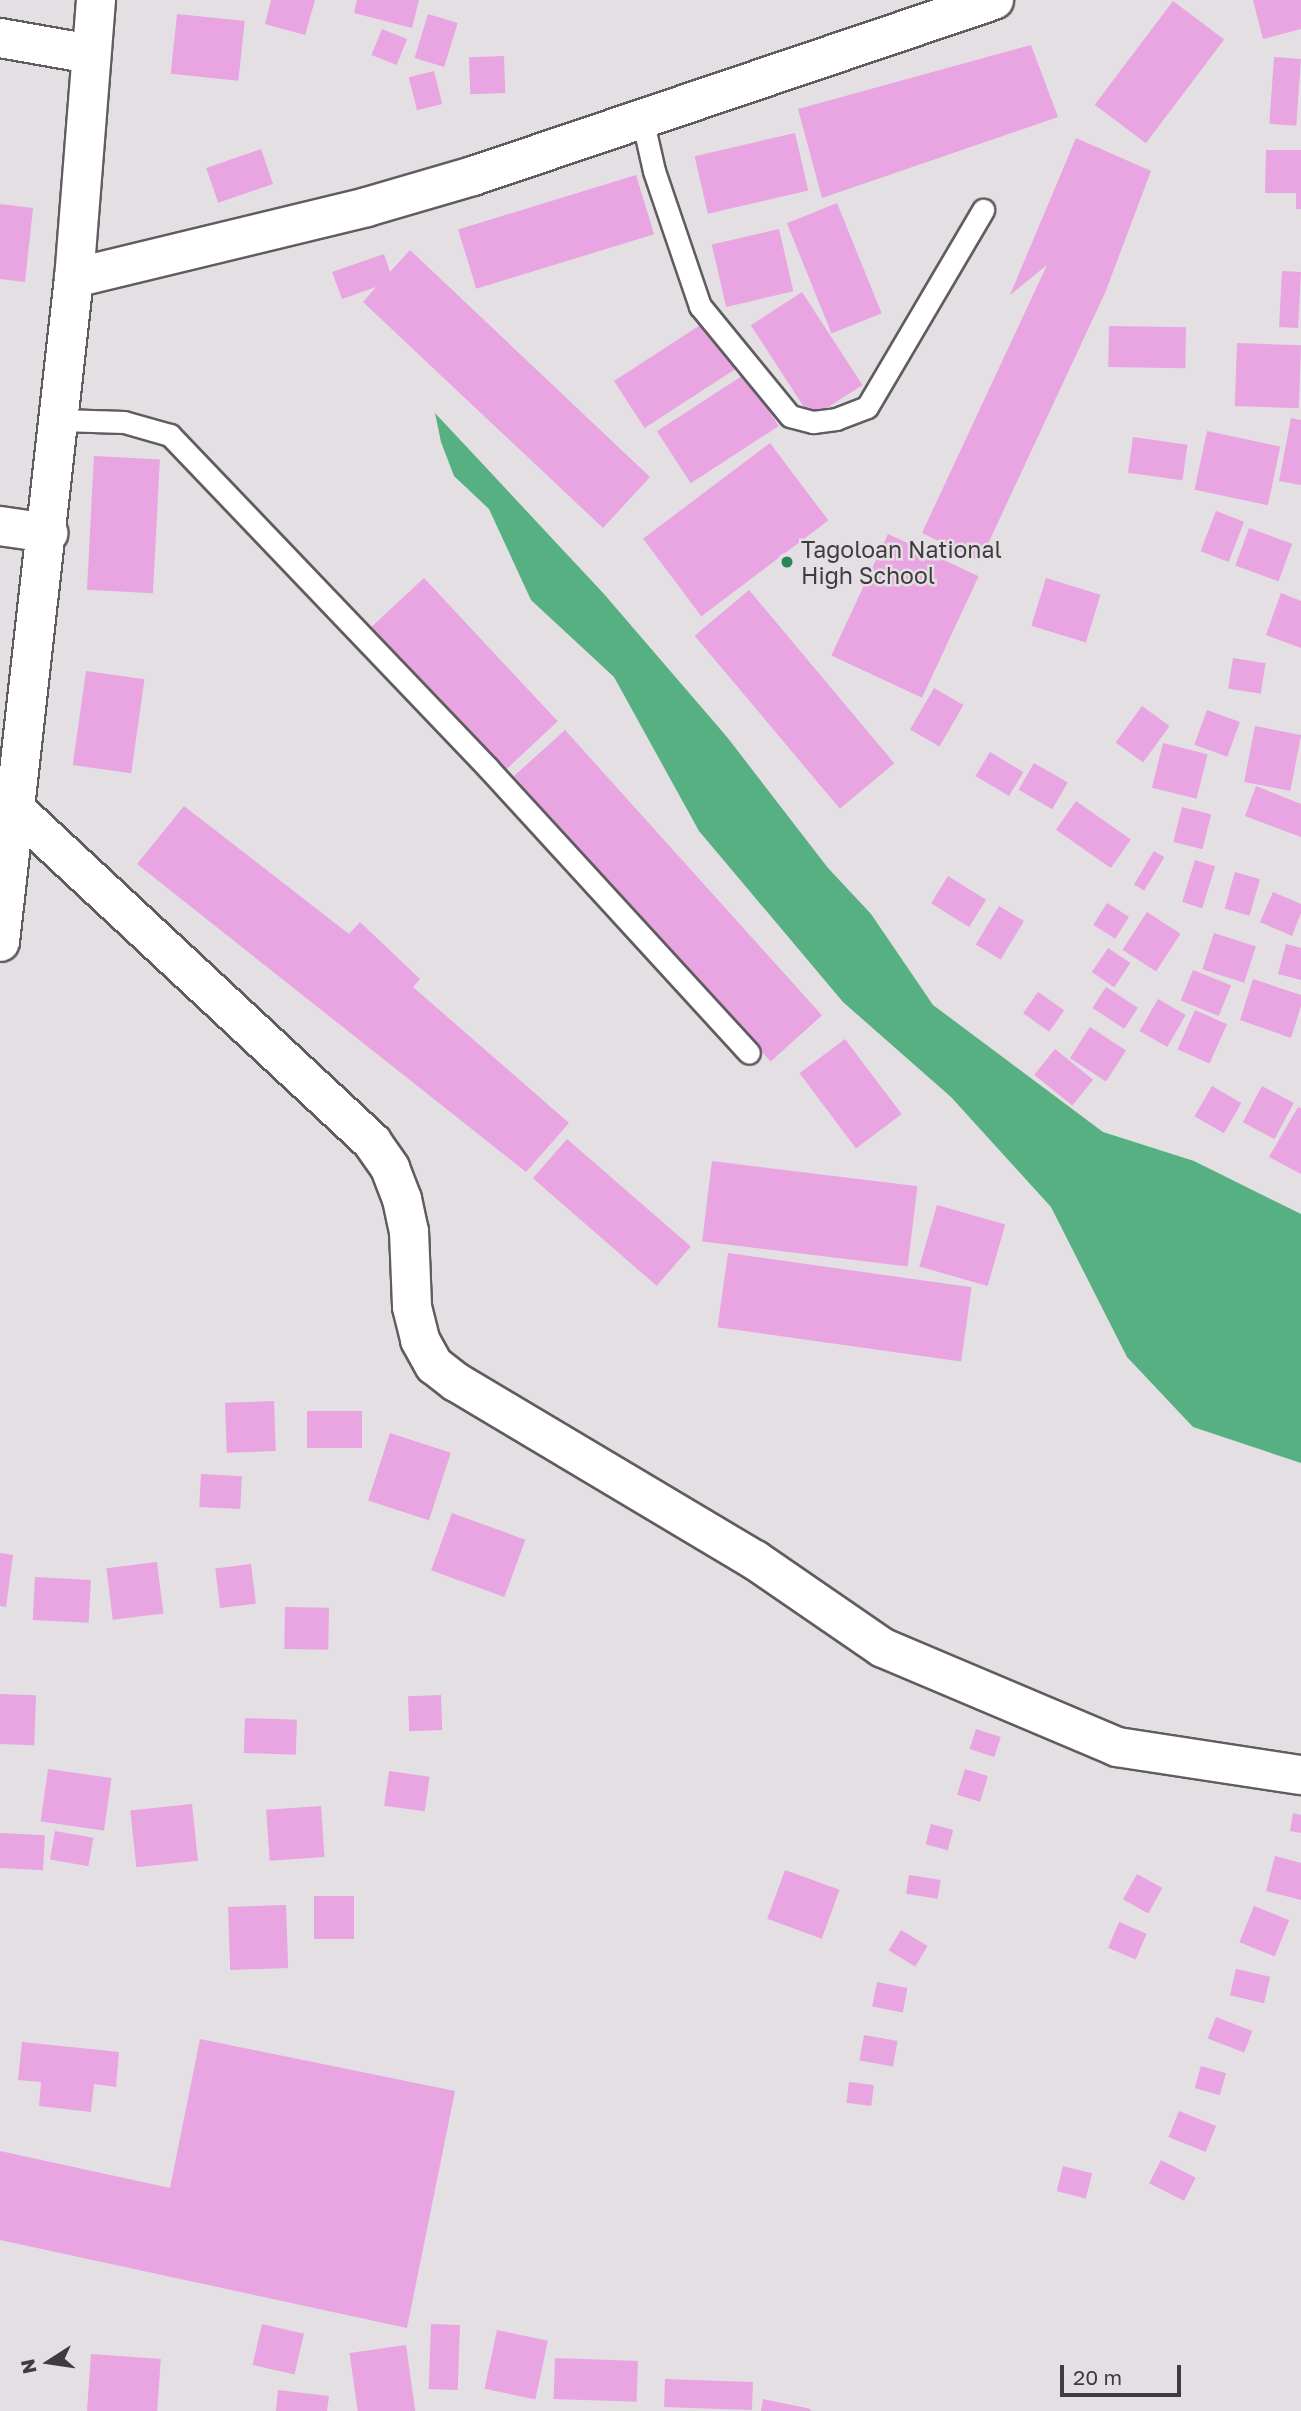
<!DOCTYPE html>
<style>
body{margin:0}
#map{position:relative;width:1301px;height:2411px;overflow:hidden;background:#e4dfe3;font-family:"Golos Text",sans-serif}
div>[style]{position:absolute}
.water>*{inset:0;background:#56b082}
.building>*{inset:0;background:#e8a5e1;transform-origin:0 0}
.roads{filter:drop-shadow(2px 0 #615c60) drop-shadow(-2px 0 #615c60) drop-shadow(0 2px #615c60) drop-shadow(0 -2px #615c60)}
.service>*{height:21px;margin:-10.5px;padding:0 10.5px;transform-origin:10.5px;border-radius:10.5px;background:#fff}
.minor>*{height:38px;margin:-19px;padding:0 19px;transform-origin:19px;border-radius:19px;background:#fff}
.tertiary>*{height:38px;margin:-19px;padding:0 19px;transform-origin:19px;border-radius:19px;background:#fff}
.dots>*{width:19px;height:19px;translate:-50% -50%;box-sizing:border-box;border:4px solid #e4dfe3;border-radius:50%}
span{translate:-50% -50%;white-space:nowrap;text-align:center;line-height:1.15;-webkit-text-stroke:5px #e4dfe3;paint-order:stroke}
.poi-label{font-size:23px;color:#3e3c3e}
.left{translate:0 -50%;text-align:left}
.north{position:absolute;left:14px;top:2327px;width:70px;height:70px;-webkit-text-stroke:5px #e4dfe3;paint-order:stroke;rotate:258deg;font-size:19px;font-weight:700;line-height:28px;text-align:center;color:#3e3c3e}
.north::after{content:'';display:block;margin:auto;width:24px;height:32px;background:#3e3c3e;clip-path:polygon(50% 0,100% 100%,50% 72%,0 100%)}
.scale{position:absolute;left:1060px;top:2365px;width:121px;height:32px;box-sizing:border-box;border:4px solid #3e3c3e;border-top:0;padding-left:9px;font-size:21px;line-height:24px;white-space:nowrap;color:#3e3c3e;-webkit-text-stroke:5px #e4dfe3;paint-order:stroke}
</style>
<div id="map">
<div class="water">
<i style="clip-path:polygon(435px 413px,604px 594px,727px 737px,828px 868px,871px 914px,933px 1005px,1103px 1132px,1194px 1161px,1301px 1214px,1301px 1463px,1193px 1427px,1127px 1357px,1051px 1207px,951px 1097px,843px 1002px,699px 831px,614px 677px,531px 600px,489px 509px,454px 476px,441px 442px)"></i>
</div>
<div class="building">
<i style="clip-path:polygon(271px 0,315px 0,305px 35px,265px 24px)"></i>
<i style="clip-path:polygon(357px 0,419px 0,412px 28px,354px 13px)"></i>
<i style="clip-path:polygon(1253px 0,1301px 0,1301px 29px,1263px 39px)"></i>
<i style="left:1173px;top:1px;width:64px;height:130px;rotate:37deg"></i>
<i style="left:177px;top:14px;width:68px;height:60px;rotate:6deg"></i>
<i style="left:428px;top:14px;width:31px;height:46px;rotate:17deg"></i>
<i style="left:382px;top:29px;width:27px;height:28px;rotate:22deg"></i>
<i style="clip-path:polygon(1031px 45px,1058px 117px,822px 198px,798px 109px)"></i>
<i style="left:504px;top:56px;width:37px;height:35px;rotate:88deg"></i>
<i style="left:1274px;top:57px;width:27px;height:67px;rotate:4deg"></i>
<i style="left:434px;top:71px;width:34px;height:26px;rotate:76deg"></i>
<i style="left:795px;top:133px;width:59px;height:103px;rotate:77deg"></i>
<i style="clip-path:polygon(1076px 138px,1151px 171px,1105px 293px,980px 561px,922px 533px,1047px 265px,1010px 295px)"></i>
<i style="left:261px;top:149px;width:37px;height:58px;rotate:71deg"></i>
<i style="clip-path:polygon(1266px 150px,1301px 150px,1301px 209px,1296px 209px,1296px 193px,1265px 193px)"></i>
<i style="left:636px;top:175px;width:62px;height:186px;rotate:73deg"></i>
<i style="left:837px;top:203px;width:119px;height:54px;rotate:68deg"></i>
<i style="clip-path:polygon(0 204px,33px 208px,25px 282px,0 279px)"></i>
<i style="left:779px;top:229px;width:64px;height:69px;rotate:77deg"></i>
<i style="clip-path:polygon(410px 250px,650px 477px,603px 528px,363px 302px,376px 287px,342px 299px,332px 272px,384px 254px,390px 272px)"></i>
<i style="left:1282px;top:271px;width:19px;height:56px;rotate:3deg"></i>
<i style="left:802px;top:292px;width:111px;height:61px;rotate:57deg"></i>
<i style="left:708px;top:320px;width:56px;height:112px;rotate:57deg"></i>
<i style="left:1109px;top:326px;width:77px;height:41px;rotate:1deg"></i>
<i style="left:1237px;top:343px;width:64px;height:63px;rotate:2deg"></i>
<i style="left:745px;top:374px;width:62px;height:105px;rotate:57deg"></i>
<i style="clip-path:polygon(1291px 418px,1301px 420px,1301px 485px,1279px 481px)"></i>
<i style="left:1207px;top:431px;width:75px;height:60px;rotate:12deg"></i>
<i style="left:1133px;top:437px;width:55px;height:36px;rotate:8deg"></i>
<i style="left:770px;top:443px;width:97px;height:159px;rotate:53deg"></i>
<i style="left:94px;top:456px;width:66px;height:134px;rotate:3deg"></i>
<i style="left:1216px;top:511px;width:30px;height:43px;rotate:21deg"></i>
<i style="left:1249px;top:528px;width:46px;height:40px;rotate:20deg"></i>
<i style="left:888px;top:534px;width:100px;height:134px;rotate:25deg"></i>
<i style="left:424px;top:578px;width:196px;height:72px;rotate:47deg"></i>
<i style="left:1046px;top:578px;width:57px;height:50px;rotate:17deg"></i>
<i style="left:749px;top:590px;width:226px;height:71px;rotate:50deg"></i>
<i style="clip-path:polygon(1281px 593px,1301px 601px,1301px 648px,1266px 635px)"></i>
<i style="left:1233px;top:658px;width:33px;height:31px;rotate:9deg"></i>
<i style="left:86px;top:671px;width:59px;height:95px;rotate:8deg"></i>
<i style="left:934px;top:688px;width:34px;height:48px;rotate:30deg"></i>
<i style="left:1142px;top:706px;width:34px;height:45px;rotate:36deg"></i>
<i style="left:1207px;top:710px;width:35px;height:37px;rotate:20deg"></i>
<i style="left:1255px;top:726px;width:47px;height:57px;rotate:11deg"></i>
<i style="left:565px;top:730px;width:384px;height:69px;rotate:48deg"></i>
<i style="left:1163px;top:743px;width:46px;height:46px;rotate:14deg"></i>
<i style="left:990px;top:752px;width:39px;height:28px;rotate:31deg"></i>
<i style="left:1034px;top:763px;width:39px;height:31px;rotate:30deg"></i>
<i style="clip-path:polygon(1256px 786px,1301px 804px,1301px 837px,1245px 816px)"></i>
<i style="left:1076px;top:801px;width:67px;height:35px;rotate:35deg"></i>
<i style="clip-path:polygon(184px 806px,349px 934px,360px 922px,420px 979px,413px 987px,569px 1123px,526px 1172px,137px 864px)"></i>
<i style="left:1182px;top:807px;width:30px;height:36px;rotate:14deg"></i>
<i style="left:1154px;top:851px;width:12px;height:39px;rotate:31deg"></i>
<i style="left:1195px;top:860px;width:21px;height:44px;rotate:17deg"></i>
<i style="left:1235px;top:872px;width:26px;height:38px;rotate:16deg"></i>
<i style="left:948px;top:876px;width:45px;height:32px;rotate:32deg"></i>
<i style="clip-path:polygon(1273px 892px,1301px 904px,1301px 913px,1292px 936px,1260px 922px)"></i>
<i style="left:1107px;top:903px;width:26px;height:26px;rotate:32deg"></i>
<i style="left:999px;top:906px;width:29px;height:45px;rotate:31deg"></i>
<i style="left:1147px;top:912px;width:40px;height:45px;rotate:33deg"></i>
<i style="left:1214px;top:933px;width:44px;height:38px;rotate:18deg"></i>
<i style="clip-path:polygon(1286px 944px,1301px 948px,1301px 980px,1278px 974px)"></i>
<i style="left:1108px;top:948px;width:27px;height:29px;rotate:34deg"></i>
<i style="left:1193px;top:970px;width:41px;height:33px;rotate:22deg"></i>
<i style="clip-path:polygon(1253px 979px,1301px 995px,1301px 1006px,1291px 1038px,1240px 1020px)"></i>
<i style="left:1106px;top:987px;width:38px;height:25px;rotate:33deg"></i>
<i style="left:1038px;top:992px;width:32px;height:26px;rotate:35deg"></i>
<i style="left:1158px;top:999px;width:32px;height:37px;rotate:30deg"></i>
<i style="left:1195px;top:1010px;width:35px;height:43px;rotate:24deg"></i>
<i style="left:1090px;top:1027px;width:43px;height:37px;rotate:33deg"></i>
<i style="left:845px;top:1039px;width:94px;height:57px;rotate:53deg"></i>
<i style="left:1055px;top:1049px;width:49px;height:33px;rotate:39deg"></i>
<i style="left:1212px;top:1086px;width:34px;height:35px;rotate:30deg"></i>
<i style="left:1262px;top:1086px;width:36px;height:41px;rotate:28deg"></i>
<i style="clip-path:polygon(1298px 1107px,1301px 1108px,1301px 1174px,1269px 1157px)"></i>
<i style="left:567px;top:1139px;width:164px;height:52px;rotate:41deg"></i>
<i style="left:712px;top:1161px;width:207px;height:81px;rotate:7deg"></i>
<i style="left:937px;top:1205px;width:71px;height:64px;rotate:16deg"></i>
<i style="left:728px;top:1253px;width:246px;height:75px;rotate:8deg"></i>
<i style="left:274px;top:1401px;width:50px;height:49px;rotate:88deg"></i>
<i style="left:307px;top:1411px;width:55px;height:37px"></i>
<i style="left:390px;top:1433px;width:64px;height:71px;rotate:18deg"></i>
<i style="left:201px;top:1474px;width:41px;height:33px;rotate:3deg"></i>
<i style="left:452px;top:1513px;width:78px;height:61px;rotate:20deg"></i>
<i style="clip-path:polygon(0 1553px,13px 1555px,6px 1607px,0 1606px)"></i>
<i style="left:157px;top:1562px;width:52px;height:51px;rotate:83deg"></i>
<i style="left:251px;top:1564px;width:40px;height:36px;rotate:83deg"></i>
<i style="left:35px;top:1577px;width:56px;height:43px;rotate:3deg"></i>
<i style="left:285px;top:1607px;width:44px;height:42px;rotate:1deg"></i>
<i style="left:0;top:1694px;width:36px;height:50px;rotate:2deg"></i>
<i style="left:441px;top:1695px;width:35px;height:33px;rotate:88deg"></i>
<i style="left:245px;top:1718px;width:52px;height:35px;rotate:2deg"></i>
<i style="left:976px;top:1729px;width:26px;height:21px;rotate:18deg"></i>
<i style="left:48px;top:1769px;width:64px;height:53px;rotate:8deg"></i>
<i style="left:965px;top:1769px;width:24px;height:27px;rotate:17deg"></i>
<i style="left:389px;top:1771px;width:41px;height:35px;rotate:8deg"></i>
<i style="left:192px;top:1804px;width:57px;height:62px;rotate:84deg"></i>
<i style="left:321px;top:1806px;width:51px;height:55px;rotate:86deg"></i>
<i style="clip-path:polygon(1293px 1813px,1301px 1815px,1301px 1833px,1290px 1831px)"></i>
<i style="left:931px;top:1824px;width:23px;height:21px;rotate:15deg"></i>
<i style="left:55px;top:1831px;width:39px;height:29px;rotate:10deg"></i>
<i style="left:0;top:1833px;width:45px;height:35px;rotate:3deg"></i>
<i style="clip-path:polygon(1275px 1856px,1301px 1863px,1301px 1900px,1266px 1891px)"></i>
<i style="left:785px;top:1870px;width:58px;height:52px;rotate:20deg"></i>
<i style="left:1137px;top:1874px;width:29px;height:29px;rotate:29deg"></i>
<i style="left:909px;top:1875px;width:32px;height:19px;rotate:9deg"></i>
<i style="left:314px;top:1896px;width:40px;height:43px"></i>
<i style="left:286px;top:1905px;width:63px;height:58px;rotate:88deg"></i>
<i style="left:1254px;top:1906px;width:38px;height:39px;rotate:22deg"></i>
<i style="left:1119px;top:1922px;width:30px;height:28px;rotate:23deg"></i>
<i style="left:901px;top:1930px;width:31px;height:24px;rotate:31deg"></i>
<i style="left:1236px;top:1969px;width:35px;height:27px;rotate:13deg"></i>
<i style="left:877px;top:1982px;width:31px;height:25px;rotate:11deg"></i>
<i style="left:1216px;top:2017px;width:39px;height:23px;rotate:21deg"></i>
<i style="left:864px;top:2035px;width:34px;height:26px;rotate:10deg"></i>
<i style="clip-path:polygon(200px 2039px,455px 2091px,407px 2328px,0 2240px,0 2151px,170px 2188px)"></i>
<i style="clip-path:polygon(22px 2042px,119px 2052px,116px 2087px,94px 2084px,91px 2112px,39px 2106px,41px 2082px,18px 2080px)"></i>
<i style="left:1201px;top:2066px;width:26px;height:23px;rotate:16deg"></i>
<i style="left:849px;top:2082px;width:25px;height:21px;rotate:7deg"></i>
<i style="left:1179px;top:2111px;width:40px;height:28px;rotate:22deg"></i>
<i style="left:1161px;top:2160px;width:39px;height:26px;rotate:27deg"></i>
<i style="left:1063px;top:2166px;width:30px;height:26px;rotate:14deg"></i>
<i style="left:262px;top:2324px;width:43px;height:42px;rotate:13deg"></i>
<i style="left:431px;top:2324px;width:29px;height:65px;rotate:2deg"></i>
<i style="left:497px;top:2330px;width:52px;height:60px;rotate:12deg"></i>
<i style="left:406px;top:2345px;width:67px;height:57px;rotate:82deg"></i>
<i style="left:91px;top:2354px;width:70px;height:57px;rotate:4deg"></i>
<i style="left:555px;top:2358px;width:83px;height:41px;rotate:2deg"></i>
<i style="left:665px;top:2379px;width:88px;height:28px;rotate:2deg"></i>
<i style="clip-path:polygon(278px 2390px,329px 2396px,327px 2411px,276px 2411px)"></i>
<i style="clip-path:polygon(763px 2399px,811px 2409px,810px 2411px,761px 2411px)"></i>
</div>
<div class="roads">
<div class="service">
<i style="left:642px;top:118px;width:54px;rotate:77.2deg"></i>
<i style="left:654px;top:171px;width:143px;rotate:71.2deg"></i>
<i style="left:700px;top:306px;width:142px;rotate:50.7deg"></i>
<i style="left:790px;top:416px;width:24px;rotate:15deg"></i>
<i style="left:813px;top:422px;width:23px;rotate:-7deg"></i>
<i style="left:836px;top:419px;width:33px;rotate:-21deg"></i>
<i style="left:867px;top:407px;width:229px;rotate:-59.5deg"></i>
<i style="left:60px;top:420px;width:64px;rotate:1.8deg"></i>
<i style="left:124px;top:422px;width:48px;rotate:15.8deg"></i>
<i style="left:170px;top:435px;width:460px;rotate:46.3deg"></i>
<i style="left:488px;top:768px;width:386px;rotate:47.5deg"></i>
</div>
<div class="minor">
<i style="left:0;top:38px;width:92px;rotate:10deg"></i>
<i style="left:0;top:526px;width:49px;rotate:8.3deg"></i>
<i style="left:14px;top:808px;width:490px;rotate:43deg"></i>
<i style="left:372px;top:1142px;width:32px;rotate:55deg"></i>
<i style="left:390px;top:1168px;width:33px;rotate:69deg"></i>
<i style="left:402px;top:1199px;width:33px;rotate:78deg"></i>
<i style="left:409px;top:1231px;width:76px;rotate:87.7deg"></i>
<i style="left:412px;top:1307px;width:34px;rotate:76deg"></i>
<i style="left:420px;top:1340px;width:29px;rotate:61deg"></i>
<i style="left:434px;top:1365px;width:28px;rotate:38deg"></i>
<i style="left:456px;top:1382px;width:348px;rotate:30.8deg"></i>
<i style="left:755px;top:1560px;width:155px;rotate:34.5deg"></i>
<i style="left:883px;top:1648px;width:254px;rotate:22.9deg"></i>
<i style="left:1117px;top:1747px;width:186px;rotate:8.7deg"></i>
<i style="left:0;top:942px;width:668px;rotate:-83.64deg"></i>
</div>
<div class="tertiary">
<i style="left:96px;top:0;width:279px;rotate:94.5deg"></i>
<i style="left:74px;top:278px;width:301px;rotate:-13.6deg"></i>
<i style="left:367px;top:207px;width:110px;rotate:-16.3deg"></i>
<i style="left:473px;top:176px;width:550px;rotate:-18.67deg"></i>
</div>
</div>
<div class="dots">
<i style="left:787px;top:562px;background:#2a855b"></i>
</div>
<div class="poi-label">
<span class="left" style="left:801px;top:562px">Tagoloan National<br>High School</span>
</div>
<div class="north">N</div>
<div class="scale">20 m</div>
</div>
